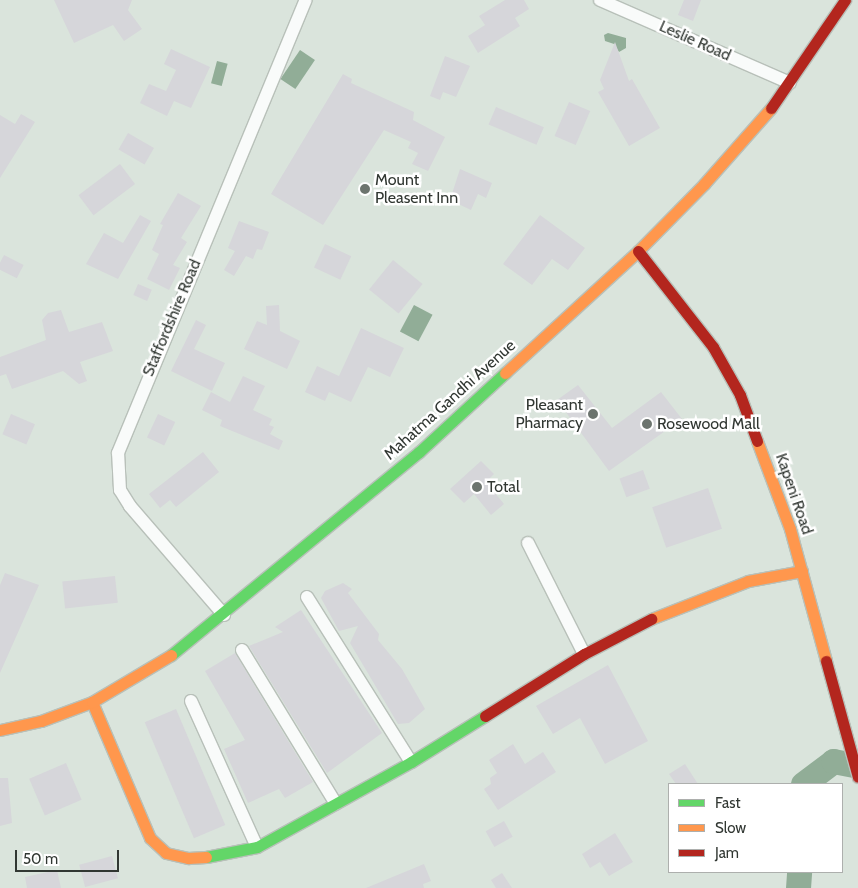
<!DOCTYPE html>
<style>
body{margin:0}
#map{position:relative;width:858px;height:888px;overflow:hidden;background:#dae4dc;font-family:Cabin,sans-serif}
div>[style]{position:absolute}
.water>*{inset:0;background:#91ad97;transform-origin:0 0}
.river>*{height:25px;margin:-12.5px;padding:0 12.5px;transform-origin:12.5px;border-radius:12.5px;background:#91ad97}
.building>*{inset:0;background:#d6d6da;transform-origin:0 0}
.roads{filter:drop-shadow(1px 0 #b8c0b9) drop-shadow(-1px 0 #b8c0b9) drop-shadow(0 1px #b8c0b9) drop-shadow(0 -1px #b8c0b9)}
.street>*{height:12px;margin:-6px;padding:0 6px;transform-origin:6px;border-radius:6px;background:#f9fbfa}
.fast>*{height:11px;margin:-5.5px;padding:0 5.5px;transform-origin:5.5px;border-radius:5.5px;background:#63d668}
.slow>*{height:11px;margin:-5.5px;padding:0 5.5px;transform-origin:5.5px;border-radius:5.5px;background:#ff974d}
.jam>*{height:11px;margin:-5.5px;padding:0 5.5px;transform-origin:5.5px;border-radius:5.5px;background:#b3261e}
.dots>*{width:14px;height:14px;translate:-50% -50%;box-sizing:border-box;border:2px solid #fff;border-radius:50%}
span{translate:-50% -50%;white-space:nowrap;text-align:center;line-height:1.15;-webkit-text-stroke:5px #fff;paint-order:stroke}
.street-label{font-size:16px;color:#313732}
.poi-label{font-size:16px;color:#313732}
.left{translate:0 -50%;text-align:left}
.right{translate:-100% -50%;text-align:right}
.legend{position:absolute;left:668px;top:783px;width:175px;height:90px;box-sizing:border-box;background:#fff;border:1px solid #adafad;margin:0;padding:6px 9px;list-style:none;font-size:15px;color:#313732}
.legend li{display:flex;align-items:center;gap:10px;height:25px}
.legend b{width:25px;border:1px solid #adafad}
.scale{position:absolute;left:15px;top:850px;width:104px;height:22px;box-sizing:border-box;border:2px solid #313732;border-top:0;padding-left:6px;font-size:15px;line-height:18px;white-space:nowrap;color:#313732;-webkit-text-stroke:4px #fff;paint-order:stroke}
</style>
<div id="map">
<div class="water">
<i style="clip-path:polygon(608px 33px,626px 38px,626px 48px,619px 52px,614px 44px,605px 41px,604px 35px)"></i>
<i style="left:300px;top:50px;width:18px;height:35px;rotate:34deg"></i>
<i style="left:217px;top:61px;width:11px;height:23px;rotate:15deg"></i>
<i style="left:414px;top:305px;width:21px;height:30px;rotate:28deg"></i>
</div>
<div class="river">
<i style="left:803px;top:784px;width:38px;rotate:-37deg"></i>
<i style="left:833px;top:761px;width:25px;rotate:11deg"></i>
<i style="left:798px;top:888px;width:16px;rotate:-86deg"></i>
</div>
<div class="building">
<i style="clip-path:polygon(54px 0,132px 0,128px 10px,142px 29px,124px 41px,113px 25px,74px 43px)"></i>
<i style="clip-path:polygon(505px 0,524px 0,529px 9px,515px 18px,520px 26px,478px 53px,468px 36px,485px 25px,479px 16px)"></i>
<i style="clip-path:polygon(684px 0,701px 0,693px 21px,678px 15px)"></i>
<i style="clip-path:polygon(615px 42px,629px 81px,632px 79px,660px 128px,629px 146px,598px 92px,604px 89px,600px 80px)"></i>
<i style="clip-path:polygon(171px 49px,210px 67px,191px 108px,174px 101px,167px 116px,140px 103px,149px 84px,166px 91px,176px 70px,164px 64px)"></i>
<i style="clip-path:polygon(445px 56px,470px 66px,456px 97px,443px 92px,440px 100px,430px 96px)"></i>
<i style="clip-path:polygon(343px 74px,352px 79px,351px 83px,414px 112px,413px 120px,445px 137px,428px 171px,412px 164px,418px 153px,408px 148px,411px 142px,384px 130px,323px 225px,271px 194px)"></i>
<i style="left:569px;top:102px;width:23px;height:37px;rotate:23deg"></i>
<i style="left:496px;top:107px;width:52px;height:19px;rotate:23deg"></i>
<i style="clip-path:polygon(21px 114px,35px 122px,0 178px,0 115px,15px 124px)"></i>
<i style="left:128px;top:133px;width:30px;height:19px;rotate:30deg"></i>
<i style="left:120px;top:164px;width:25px;height:52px;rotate:53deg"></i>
<i style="clip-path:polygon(460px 169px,492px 183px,486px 198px,478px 194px,471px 210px,450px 200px)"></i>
<i style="clip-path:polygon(178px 193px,201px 206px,181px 238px,187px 242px,173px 265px,180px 268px,169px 290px,147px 279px,159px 254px,152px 250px,163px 225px,160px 224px)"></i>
<i style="clip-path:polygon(140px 215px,151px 221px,118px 279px,86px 264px,104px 233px,123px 243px)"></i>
<i style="clip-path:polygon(540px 215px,585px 248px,568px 270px,552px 259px,532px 285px,503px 264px)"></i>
<i style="clip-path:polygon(239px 221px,269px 232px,262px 250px,257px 249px,253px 259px,246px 256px,234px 276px,224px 270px,235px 251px,228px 248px)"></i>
<i style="left:325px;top:244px;width:29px;height:26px;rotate:25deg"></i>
<i style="left:4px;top:255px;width:22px;height:15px;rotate:27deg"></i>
<i style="left:393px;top:260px;width:38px;height:38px;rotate:39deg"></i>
<i style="left:138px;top:284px;width:15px;height:12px;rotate:23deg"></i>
<i style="clip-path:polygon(279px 305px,280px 331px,300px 341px,287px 369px,244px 349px,257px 321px,267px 325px,266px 306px)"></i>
<i style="clip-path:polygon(61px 310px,69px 332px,102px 322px,113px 351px,80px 362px,87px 381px,79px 384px,63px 371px,12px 389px,6px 374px,0 376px,0 357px,46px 340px,42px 320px,48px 313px)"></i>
<i style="clip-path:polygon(196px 320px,206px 325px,194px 349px,225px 363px,212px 391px,171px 371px)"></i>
<i style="clip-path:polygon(361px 328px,404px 348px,390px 377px,368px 367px,351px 402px,329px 392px,325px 401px,305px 392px,317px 366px,339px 376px)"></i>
<i style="clip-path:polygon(243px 376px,265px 386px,253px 410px,272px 419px,269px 425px,274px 427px,270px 434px,283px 441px,279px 450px,220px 426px,222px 420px,202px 410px,211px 392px,230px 402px)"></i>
<i style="clip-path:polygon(578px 385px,612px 428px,661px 392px,682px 419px,609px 471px,557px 400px)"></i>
<i style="left:11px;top:414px;width:26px;height:22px;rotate:23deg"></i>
<i style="left:158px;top:414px;width:19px;height:26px;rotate:25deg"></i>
<i style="clip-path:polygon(203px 452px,219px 472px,176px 507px,170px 500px,160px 508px,149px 494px)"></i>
<i style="clip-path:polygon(481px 461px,494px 474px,486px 482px,504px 504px,491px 515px,474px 494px,464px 503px,450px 489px)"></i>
<i style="left:643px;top:470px;width:20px;height:25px;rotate:70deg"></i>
<i style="left:708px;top:488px;width:43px;height:59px;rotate:71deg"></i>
<i style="clip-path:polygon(5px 573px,39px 585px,0 673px,0 585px)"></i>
<i style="left:115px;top:576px;width:27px;height:53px;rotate:84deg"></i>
<i style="clip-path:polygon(343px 583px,352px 589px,348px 593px,379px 634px,378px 640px,402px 669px,425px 709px,409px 723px,398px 724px,350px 643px,358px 626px,339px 631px,321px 598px,325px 591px)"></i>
<i style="clip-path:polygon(301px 610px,382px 733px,327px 773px,249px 646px,283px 632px,275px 627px)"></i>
<i style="clip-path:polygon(235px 653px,313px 782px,285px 798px,279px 789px,248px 803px,224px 749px,245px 740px,205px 671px)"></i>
<i style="clip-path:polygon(608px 665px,648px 741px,605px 764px,580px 718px,553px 734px,536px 706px)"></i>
<i style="left:176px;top:709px;width:126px;height:34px;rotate:67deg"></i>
<i style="clip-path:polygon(513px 744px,525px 764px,543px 752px,556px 772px,498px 810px,484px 789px,491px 784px,490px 778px,497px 773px,489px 760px)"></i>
<i style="left:66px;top:763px;width:40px;height:40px;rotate:67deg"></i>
<i style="clip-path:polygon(685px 764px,698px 784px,676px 784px,669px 774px)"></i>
<i style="clip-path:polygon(0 778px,8px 778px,12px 823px,0 826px)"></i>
<i style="left:504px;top:821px;width:18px;height:21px;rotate:61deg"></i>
<i style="clip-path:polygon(615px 833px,633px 862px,609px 876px,600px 862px,590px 868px,582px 854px)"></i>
<i style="left:112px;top:856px;width:23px;height:34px;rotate:75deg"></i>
<i style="clip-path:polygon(424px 864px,431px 881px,423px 884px,424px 888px,366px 888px)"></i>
<i style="clip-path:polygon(57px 870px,61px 888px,27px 888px,25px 877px)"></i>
<i style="clip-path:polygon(502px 873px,512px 888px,496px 888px,491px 880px)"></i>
</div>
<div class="roads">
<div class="street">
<i style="left:600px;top:0;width:207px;rotate:23.6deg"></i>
<i style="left:528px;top:543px;width:124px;rotate:63.2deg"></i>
<i style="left:307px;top:597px;width:195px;rotate:57.8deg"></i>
<i style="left:224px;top:615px;width:144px;rotate:-130.8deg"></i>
<i style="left:130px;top:506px;width:19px;rotate:-122deg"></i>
<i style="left:120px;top:490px;width:37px;rotate:-93deg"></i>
<i style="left:118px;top:453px;width:490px;rotate:-67.5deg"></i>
<i style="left:242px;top:650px;width:180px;rotate:58.6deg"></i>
<i style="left:191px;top:701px;width:160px;rotate:65.7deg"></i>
</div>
<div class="fast">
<i style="left:171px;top:655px;width:320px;rotate:-39.3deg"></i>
<i style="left:419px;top:452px;width:117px;rotate:-42.6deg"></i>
<i style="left:206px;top:857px;width:52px;rotate:-11.1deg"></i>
<i style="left:257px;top:847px;width:176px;rotate:-28.9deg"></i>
<i style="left:411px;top:762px;width:87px;rotate:-31.9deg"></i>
</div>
<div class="slow">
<i style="left:505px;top:373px;width:180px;rotate:-42.5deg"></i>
<i style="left:638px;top:251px;width:94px;rotate:-45.4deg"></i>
<i style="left:704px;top:184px;width:101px;rotate:-48.6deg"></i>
<i style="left:757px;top:441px;width:94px;rotate:69.4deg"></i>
<i style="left:790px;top:529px;width:137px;rotate:74.7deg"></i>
<i style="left:651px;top:619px;width:104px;rotate:-21.4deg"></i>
<i style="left:748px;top:581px;width:55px;rotate:-10.5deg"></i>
<i style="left:92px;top:702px;width:148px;rotate:66.9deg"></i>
<i style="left:150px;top:838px;width:22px;rotate:43deg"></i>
<i style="left:166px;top:853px;width:23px;rotate:13deg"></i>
<i style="left:188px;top:858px;width:18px;rotate:-3deg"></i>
<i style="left:0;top:730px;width:42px;rotate:-12.4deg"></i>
<i style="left:41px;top:721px;width:54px;rotate:-20.4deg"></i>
<i style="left:92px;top:702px;width:92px;rotate:-30.7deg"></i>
</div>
<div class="jam">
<i style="left:771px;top:108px;width:131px;rotate:-55.6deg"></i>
<i style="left:638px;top:251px;width:122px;rotate:52deg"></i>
<i style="left:713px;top:347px;width:55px;rotate:60.6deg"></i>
<i style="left:740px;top:395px;width:49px;rotate:69.7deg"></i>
<i style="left:826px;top:661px;width:120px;rotate:74.6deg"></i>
<i style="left:485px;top:716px;width:117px;rotate:-32.1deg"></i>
<i style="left:584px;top:654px;width:76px;rotate:-27.6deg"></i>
</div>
</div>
<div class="dots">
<i style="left:365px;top:189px;background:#6c746e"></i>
<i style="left:593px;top:414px;background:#6c746e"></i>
<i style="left:647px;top:424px;background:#6c746e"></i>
<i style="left:477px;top:487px;background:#6c746e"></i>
</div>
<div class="street-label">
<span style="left:695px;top:41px;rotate:24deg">Leslie Road</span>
<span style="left:172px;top:318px;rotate:-67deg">Staffordshire Road</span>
<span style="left:450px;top:400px;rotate:-42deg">Mahatma Gandhi Avenue</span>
<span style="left:794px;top:494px;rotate:71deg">Kapeni Road</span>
</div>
<div class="poi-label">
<span class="left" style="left:375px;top:189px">Mount<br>Pleasent Inn</span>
<span class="right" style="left:583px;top:414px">Pleasant<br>Pharmacy</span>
<span class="left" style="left:657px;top:424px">Rosewood Mall</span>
<span class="left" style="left:487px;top:487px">Total</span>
</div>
<ul class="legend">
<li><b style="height:6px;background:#63d668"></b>Fast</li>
<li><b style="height:6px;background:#ff974d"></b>Slow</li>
<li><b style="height:6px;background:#b3261e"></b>Jam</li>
</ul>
<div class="scale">50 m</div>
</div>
